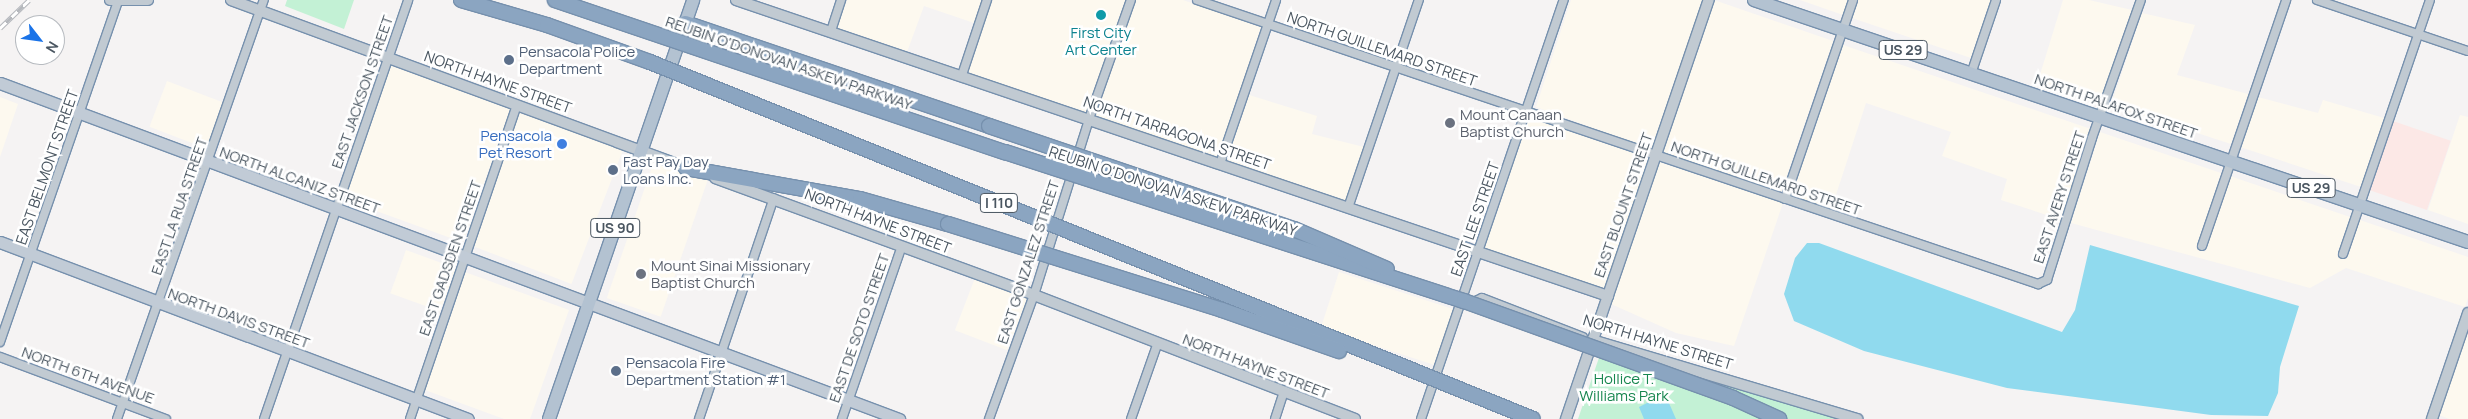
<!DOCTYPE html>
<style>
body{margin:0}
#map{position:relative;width:2468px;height:419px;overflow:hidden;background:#f5f3f3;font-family:Manrope,sans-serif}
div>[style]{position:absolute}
.commercial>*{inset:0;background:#fdf9ef;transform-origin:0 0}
.medical>*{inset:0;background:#fce8e6;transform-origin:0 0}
.green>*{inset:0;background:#c3f1d5}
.water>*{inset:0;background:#90daee}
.roads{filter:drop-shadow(1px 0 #7690ad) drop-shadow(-1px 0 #7690ad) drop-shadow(0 1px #7690ad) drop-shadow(0 -1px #7690ad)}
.minor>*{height:8px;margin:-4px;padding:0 4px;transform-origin:4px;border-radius:4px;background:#c1cad2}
.tertiary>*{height:10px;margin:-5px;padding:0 5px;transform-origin:5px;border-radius:5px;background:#c1cad2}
.secondary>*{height:11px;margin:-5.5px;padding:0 5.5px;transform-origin:5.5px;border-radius:5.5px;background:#c1cbd6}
.primary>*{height:12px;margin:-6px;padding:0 6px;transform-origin:6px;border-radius:6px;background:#b3c2d1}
.motorway>*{height:14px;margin:-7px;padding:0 7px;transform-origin:7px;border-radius:7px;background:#8ba5c1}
.rail>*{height:4.5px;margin-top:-2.25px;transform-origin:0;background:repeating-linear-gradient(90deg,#fff 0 8px,#b5b8bd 0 16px);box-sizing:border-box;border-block:1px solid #b5b8bd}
.bridges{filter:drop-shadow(1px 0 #7690ad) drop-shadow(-1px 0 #7690ad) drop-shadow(0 1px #7690ad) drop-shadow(0 -1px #7690ad)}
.motorway-bridge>*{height:14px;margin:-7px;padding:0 7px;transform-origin:7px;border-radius:7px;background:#8ba5c1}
.dots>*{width:14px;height:14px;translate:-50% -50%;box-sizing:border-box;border:2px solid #fff;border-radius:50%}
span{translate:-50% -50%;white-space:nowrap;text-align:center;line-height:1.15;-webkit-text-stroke:5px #fff;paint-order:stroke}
.shield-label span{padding:1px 4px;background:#fff;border:1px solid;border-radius:4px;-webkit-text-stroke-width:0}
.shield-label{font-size:14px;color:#4a5661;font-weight:700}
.culture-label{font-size:15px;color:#0d838f}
.street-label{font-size:15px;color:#4a5661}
.service-label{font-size:15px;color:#4e5e75}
.left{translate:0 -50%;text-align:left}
.worship-label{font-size:15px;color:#5b616d}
.shop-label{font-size:15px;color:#366cbe}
.right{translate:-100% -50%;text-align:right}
.park-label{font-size:15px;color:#17864f}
.north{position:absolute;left:15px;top:15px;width:50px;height:50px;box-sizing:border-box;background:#fff;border:1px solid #b7bbc0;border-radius:50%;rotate:120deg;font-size:14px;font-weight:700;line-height:20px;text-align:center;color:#4a5661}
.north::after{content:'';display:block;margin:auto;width:18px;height:22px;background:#1a73e8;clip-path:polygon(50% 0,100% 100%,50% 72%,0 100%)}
</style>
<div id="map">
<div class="commercial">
<i style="clip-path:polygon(847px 0,982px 0,974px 23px,924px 6px,907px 52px,837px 28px)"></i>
<i style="clip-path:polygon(992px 0,1126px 0,1086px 113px,968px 73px)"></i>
<i style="clip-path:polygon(1136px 0,1183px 0,1261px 27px,1217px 159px,1095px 116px)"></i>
<i style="clip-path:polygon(1571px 0,1703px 0,1652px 150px,1536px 107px)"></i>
<i style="left:1714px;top:0;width:126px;height:162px;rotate:19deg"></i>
<i style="clip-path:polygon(1800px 0,1848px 0,1843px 15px)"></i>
<i style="clip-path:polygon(1858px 0,1991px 0,1971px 58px,1852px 18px)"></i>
<i style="clip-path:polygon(2063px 0,2089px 0,2132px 10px,2101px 101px,2038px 81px)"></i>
<i style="clip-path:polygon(2142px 13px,2195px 25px,2177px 75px,2248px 94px,2231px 144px,2111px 105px)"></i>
<i style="clip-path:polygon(1843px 45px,2091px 129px,2062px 220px,2001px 200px,2007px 179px,1942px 156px,1951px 132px,1866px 103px,1831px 210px,1791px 197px)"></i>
<i style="left:391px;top:64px;width:128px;height:143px;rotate:20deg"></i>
<i style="left:167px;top:81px;width:61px;height:49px;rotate:21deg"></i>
<i style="clip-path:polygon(1249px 95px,1317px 116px,1312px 134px,1364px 147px,1345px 202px,1226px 162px)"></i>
<i style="clip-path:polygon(0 97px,18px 104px,0 157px)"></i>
<i style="clip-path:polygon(2258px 97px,2318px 113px,2323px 100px,2384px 118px,2361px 187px,2240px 147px)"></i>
<i style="left:520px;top:111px;width:110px;height:143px;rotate:21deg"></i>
<i style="clip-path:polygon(2460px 115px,2468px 117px,2468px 224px,2428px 210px)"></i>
<i style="left:1529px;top:117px;width:128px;height:140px;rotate:19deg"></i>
<i style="clip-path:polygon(2100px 132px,2221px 173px,2196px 248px,2205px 252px,2230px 176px,2350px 217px,2337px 256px,2346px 259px,2360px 220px,2468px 257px,2468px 298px,2465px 307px,2346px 268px,2310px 288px,2071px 223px)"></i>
<i style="left:654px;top:161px;width:57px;height:145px;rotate:19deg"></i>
<i style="clip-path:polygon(1659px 162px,1783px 203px,1734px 346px,1676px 333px,1611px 304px)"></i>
<i style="left:406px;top:250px;width:53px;height:46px;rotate:20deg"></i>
<i style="clip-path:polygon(465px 272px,569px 310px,530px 419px,504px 419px,425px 390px)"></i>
<i style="left:1339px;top:272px;width:122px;height:59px;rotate:18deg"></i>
<i style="left:975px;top:278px;width:56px;height:56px;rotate:21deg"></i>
<i style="clip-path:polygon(2468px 329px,2468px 419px,2449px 419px,2439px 415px)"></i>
</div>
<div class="medical">
<i style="left:2393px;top:121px;width:61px;height:73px;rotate:19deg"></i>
</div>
<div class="green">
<i style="clip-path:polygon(287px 0,354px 0,344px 29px,285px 6px)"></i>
<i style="clip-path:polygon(1603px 346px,1844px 419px,1578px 419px)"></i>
</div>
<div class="water">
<i style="clip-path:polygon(1807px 243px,1819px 243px,2062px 332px,2075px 310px,2090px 245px,2299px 306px,2280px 367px,2278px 393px,2268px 416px,2211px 415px,2007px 388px,1864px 351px,1794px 321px,1784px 294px,1795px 258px)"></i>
<i style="clip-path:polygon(1665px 394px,1676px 419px,1644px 419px,1639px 407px)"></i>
</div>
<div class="roads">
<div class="minor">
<i style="left:1197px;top:0;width:888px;rotate:18.66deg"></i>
<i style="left:2038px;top:284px;width:10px;rotate:-24deg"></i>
<i style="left:2047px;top:280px;width:149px;rotate:-72.4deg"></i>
<i style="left:2092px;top:138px;width:146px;rotate:-70.5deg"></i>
<i style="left:2317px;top:0;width:159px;rotate:18.7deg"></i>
<i style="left:831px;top:31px;width:33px;rotate:-72deg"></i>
<i style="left:1971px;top:74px;width:78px;rotate:-71.3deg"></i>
<i style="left:962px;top:75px;width:79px;rotate:-71.6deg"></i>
<i style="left:1220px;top:164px;width:173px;rotate:-71.1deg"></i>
<i style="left:1785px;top:199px;width:210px;rotate:-71.1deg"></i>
<i style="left:1348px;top:208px;width:220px;rotate:-71.2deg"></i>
<i style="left:2202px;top:246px;width:260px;rotate:-71.1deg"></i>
<i style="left:2343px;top:254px;width:268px;rotate:-71.1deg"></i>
<i style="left:1469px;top:304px;width:14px;rotate:-25deg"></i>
<i style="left:1482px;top:298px;width:108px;rotate:21.1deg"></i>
<i style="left:0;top:342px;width:361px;rotate:-70.9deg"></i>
<i style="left:0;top:357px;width:177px;rotate:20.5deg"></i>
<i style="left:117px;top:419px;width:444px;rotate:-70.7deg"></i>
<i style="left:264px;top:419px;width:443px;rotate:-71deg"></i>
<i style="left:410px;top:419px;width:332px;rotate:-71.2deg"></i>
<i style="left:699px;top:419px;width:233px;rotate:-71.3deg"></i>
<i style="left:842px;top:419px;width:183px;rotate:-70.9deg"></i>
<i style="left:989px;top:419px;width:132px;rotate:-70.1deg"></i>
<i style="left:1034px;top:295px;width:184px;rotate:-72.6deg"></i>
<i style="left:1089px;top:119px;width:126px;rotate:-70.6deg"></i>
<i style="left:1131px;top:419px;width:78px;rotate:-70.6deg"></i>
<i style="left:1275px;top:419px;width:28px;rotate:-72deg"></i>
<i style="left:1421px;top:419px;width:443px;rotate:-71.2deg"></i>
</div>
<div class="tertiary">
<i style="left:110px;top:0;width:38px"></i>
<i style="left:231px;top:0;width:491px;rotate:20.2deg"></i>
<i style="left:736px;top:0;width:921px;rotate:18.75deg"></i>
<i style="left:715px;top:178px;width:340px;rotate:20.1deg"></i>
<i style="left:1034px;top:295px;width:344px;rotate:21.1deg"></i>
<i style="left:1592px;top:340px;width:277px;rotate:16.6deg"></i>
<i style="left:1566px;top:419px;width:443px;rotate:-71.2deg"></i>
<i style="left:2432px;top:419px;width:112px;rotate:-71.2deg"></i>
</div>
<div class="secondary">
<i style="left:0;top:83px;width:960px;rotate:20.49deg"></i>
<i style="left:0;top:242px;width:500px;rotate:20.72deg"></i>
</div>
<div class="primary">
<i style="left:1754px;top:0;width:754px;rotate:18.72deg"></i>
<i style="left:549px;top:419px;width:443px;rotate:-71deg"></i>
</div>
<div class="motorway">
<i style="left:685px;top:23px;width:321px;rotate:18.7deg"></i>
<i style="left:686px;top:168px;width:177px;rotate:10.1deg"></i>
<i style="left:860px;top:199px;width:91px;rotate:15.9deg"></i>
</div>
</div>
<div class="rail">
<i style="left:0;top:28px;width:40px;rotate:-44deg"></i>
</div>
<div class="bridges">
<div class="motorway-bridge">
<i style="left:461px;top:0;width:90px;rotate:16.2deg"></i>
<i style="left:547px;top:25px;width:109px;rotate:19.8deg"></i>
<i style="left:650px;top:62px;width:952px;rotate:22.01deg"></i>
<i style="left:555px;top:0;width:475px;rotate:18.7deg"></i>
<i style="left:1005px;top:152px;width:483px;rotate:18deg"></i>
<i style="left:1464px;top:301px;width:286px;rotate:19.8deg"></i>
<i style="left:1733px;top:398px;width:51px;rotate:24.5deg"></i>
<i style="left:989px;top:126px;width:322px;rotate:18.7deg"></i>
<i style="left:1294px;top:229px;width:101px;rotate:23.3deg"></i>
<i style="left:948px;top:224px;width:287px;rotate:17.4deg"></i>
<i style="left:1222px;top:310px;width:124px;rotate:19.3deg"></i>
</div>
</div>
<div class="dots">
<i style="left:1101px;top:15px;background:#0f9aa8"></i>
<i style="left:509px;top:60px;background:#5c6f8a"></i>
<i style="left:1450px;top:123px;background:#6b7280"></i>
<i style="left:562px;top:144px;background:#3f7fe0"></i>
<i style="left:613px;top:170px;background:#5c6f8a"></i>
<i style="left:641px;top:274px;background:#6b7280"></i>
<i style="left:616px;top:371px;background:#5c6f8a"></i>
</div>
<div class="shield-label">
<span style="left:1903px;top:50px">US 29</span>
<span style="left:2311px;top:188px">US 29</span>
<span style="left:999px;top:203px">I 110</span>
<span style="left:615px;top:228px">US 90</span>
</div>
<div class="culture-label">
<span style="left:1101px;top:41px">First City<br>Art Center</span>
</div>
<div class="street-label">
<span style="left:1382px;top:49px;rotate:19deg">NORTH GUILLEMARD STREET</span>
<span style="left:789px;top:63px;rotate:19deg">REUBIN O'DONOVAN ASKEW PARKWAY</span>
<span style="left:498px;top:82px;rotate:20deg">NORTH HAYNE STREET</span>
<span style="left:362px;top:92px;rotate:-71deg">EAST JACKSON STREET</span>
<span style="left:2116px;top:106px;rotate:19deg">NORTH PALAFOX STREET</span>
<span style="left:1177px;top:133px;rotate:19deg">NORTH TARRAGONA STREET</span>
<span style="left:47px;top:167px;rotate:-71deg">EAST BELMONT STREET</span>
<span style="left:1766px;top:178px;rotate:19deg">NORTH GUILLEMARD STREET</span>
<span style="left:300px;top:180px;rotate:20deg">NORTH ALCANIZ STREET</span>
<span style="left:1173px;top:191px;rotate:18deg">REUBIN O'DONOVAN ASKEW PARKWAY</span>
<span style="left:2059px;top:197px;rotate:-72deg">EAST AVERY STREET</span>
<span style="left:1623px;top:205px;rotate:-71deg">EAST BLOUNT STREET</span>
<span style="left:179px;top:206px;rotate:-71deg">EAST LA RUA STREET</span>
<span style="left:1475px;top:219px;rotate:-71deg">EAST LEE STREET</span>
<span style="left:878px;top:221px;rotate:21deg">NORTH HAYNE STREET</span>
<span style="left:450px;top:258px;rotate:-71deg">EAST GADSDEN STREET</span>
<span style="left:1028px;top:262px;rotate:-72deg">EAST GONZALEZ STREET</span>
<span style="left:239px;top:318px;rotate:20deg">NORTH DAVIS STREET</span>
<span style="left:859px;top:328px;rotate:-71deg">EAST DE SOTO STREET</span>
<span style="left:1658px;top:342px;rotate:17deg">NORTH HAYNE STREET</span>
<span style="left:1256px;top:366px;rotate:21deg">NORTH HAYNE STREET</span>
<span style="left:88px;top:375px;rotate:20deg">NORTH 6TH AVENUE</span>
</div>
<div class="service-label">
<span class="left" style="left:519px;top:60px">Pensacola Police<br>Department</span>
<span class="left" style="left:623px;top:170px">Fast Pay Day<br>Loans Inc.</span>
<span class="left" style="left:626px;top:371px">Pensacola Fire<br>Department Station #1</span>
</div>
<div class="worship-label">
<span class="left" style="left:1460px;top:123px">Mount Canaan<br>Baptist Church</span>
<span class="left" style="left:651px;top:274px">Mount Sinai Missionary<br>Baptist Church</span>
</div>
<div class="shop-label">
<span class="right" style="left:552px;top:144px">Pensacola<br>Pet Resort</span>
</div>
<div class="park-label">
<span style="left:1624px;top:387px">Hollice T.<br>Williams Park</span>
</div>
<div class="north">N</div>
</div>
